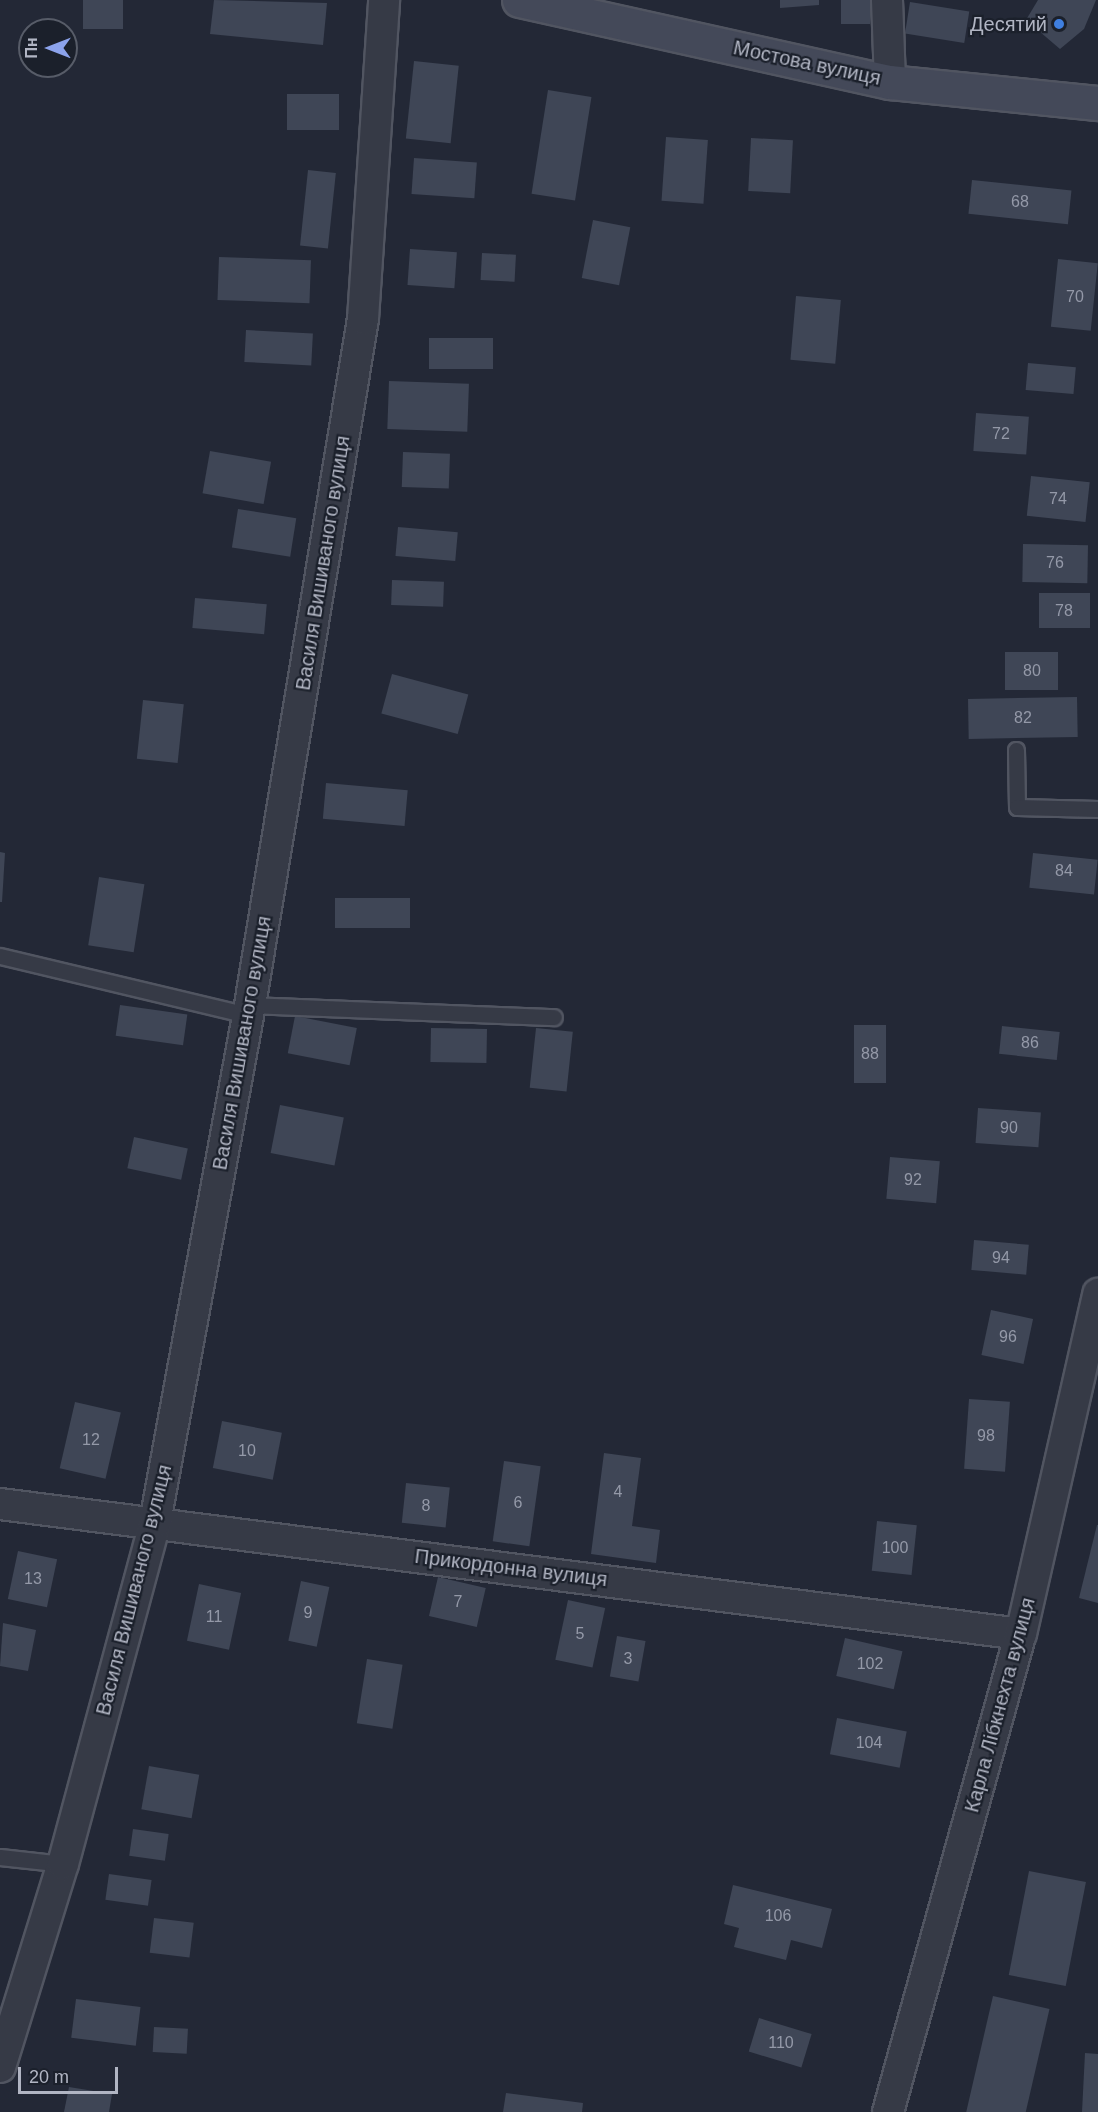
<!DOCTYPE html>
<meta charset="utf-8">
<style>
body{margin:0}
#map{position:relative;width:1098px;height:2112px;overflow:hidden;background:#232836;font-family:Helvetica,sans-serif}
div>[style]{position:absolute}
.building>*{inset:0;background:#3f4656;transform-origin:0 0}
.roads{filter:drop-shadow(2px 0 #515561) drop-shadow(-2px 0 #515561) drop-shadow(0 2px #515561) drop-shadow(0 -2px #515561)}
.lane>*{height:15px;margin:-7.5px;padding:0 7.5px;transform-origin:7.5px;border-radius:7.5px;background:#363a46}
.street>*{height:30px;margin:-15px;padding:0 15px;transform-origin:15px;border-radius:15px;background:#363a46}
.secondary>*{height:33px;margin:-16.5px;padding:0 16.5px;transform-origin:16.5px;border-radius:16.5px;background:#444959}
.dots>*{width:16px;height:16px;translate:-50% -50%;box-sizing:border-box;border:3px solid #1b202b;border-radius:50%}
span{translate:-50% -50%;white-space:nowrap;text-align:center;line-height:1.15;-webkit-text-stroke:4.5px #1b202b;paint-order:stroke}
.number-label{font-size:16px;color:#9499a8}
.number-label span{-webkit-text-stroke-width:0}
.poi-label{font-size:20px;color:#b1b5c3}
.right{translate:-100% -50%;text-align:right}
.street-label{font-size:20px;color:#b1b5c3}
.north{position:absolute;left:18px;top:18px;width:60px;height:60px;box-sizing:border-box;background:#1b202b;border:2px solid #575c68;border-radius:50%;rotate:270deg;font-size:16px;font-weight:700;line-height:24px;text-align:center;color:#b1b5c3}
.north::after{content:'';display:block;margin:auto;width:21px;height:27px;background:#8ca3ec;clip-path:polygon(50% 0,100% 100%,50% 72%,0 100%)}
.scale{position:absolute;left:18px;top:2067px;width:100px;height:27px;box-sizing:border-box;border:3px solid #b1b5c3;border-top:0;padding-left:8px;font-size:18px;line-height:21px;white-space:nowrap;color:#b1b5c3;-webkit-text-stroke:4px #1b202b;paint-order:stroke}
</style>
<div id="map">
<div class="building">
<i style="left:83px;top:0;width:40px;height:29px"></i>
<i style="clip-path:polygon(214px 0,327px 3px,323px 45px,210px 34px)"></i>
<i style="clip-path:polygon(780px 0,819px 0,819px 5px,780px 8px)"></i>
<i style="left:841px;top:0;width:29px;height:24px"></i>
<i style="clip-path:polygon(1038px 0,1096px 0,1084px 29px,1060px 49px,1026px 20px)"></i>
<i style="left:910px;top:2px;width:60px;height:32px;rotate:9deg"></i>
<i style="left:414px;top:61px;width:45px;height:78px;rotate:6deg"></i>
<i style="left:548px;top:90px;width:44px;height:105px;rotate:9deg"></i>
<i style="left:287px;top:94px;width:52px;height:36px"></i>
<i style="left:666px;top:137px;width:42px;height:64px;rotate:4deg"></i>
<i style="left:751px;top:138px;width:42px;height:53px;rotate:3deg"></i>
<i style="left:414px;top:158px;width:63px;height:36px;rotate:4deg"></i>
<i style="left:308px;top:170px;width:28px;height:76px;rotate:6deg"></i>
<i style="left:972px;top:180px;width:100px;height:34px;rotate:6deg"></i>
<i style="left:593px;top:220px;width:38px;height:59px;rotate:11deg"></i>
<i style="left:410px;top:249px;width:47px;height:36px;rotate:4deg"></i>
<i style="left:482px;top:253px;width:34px;height:27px;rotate:3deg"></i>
<i style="left:219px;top:257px;width:92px;height:43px;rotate:2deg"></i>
<i style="left:1058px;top:259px;width:40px;height:68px;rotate:6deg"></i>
<i style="left:796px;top:296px;width:45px;height:64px;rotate:5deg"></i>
<i style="left:246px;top:330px;width:67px;height:32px;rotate:3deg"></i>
<i style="left:429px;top:338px;width:64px;height:31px"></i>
<i style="left:1028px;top:363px;width:48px;height:27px;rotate:5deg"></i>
<i style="left:389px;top:381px;width:80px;height:48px;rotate:2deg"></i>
<i style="left:976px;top:413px;width:53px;height:38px;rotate:4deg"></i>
<i style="left:210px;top:451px;width:62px;height:43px;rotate:10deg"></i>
<i style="left:403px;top:452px;width:47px;height:35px;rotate:2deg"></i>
<i style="left:1031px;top:476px;width:59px;height:40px;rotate:6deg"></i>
<i style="left:238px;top:509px;width:59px;height:39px;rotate:9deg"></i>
<i style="left:398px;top:527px;width:60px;height:29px;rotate:5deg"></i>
<i style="left:1023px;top:544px;width:65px;height:38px;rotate:1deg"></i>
<i style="left:392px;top:580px;width:52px;height:25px;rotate:2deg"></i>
<i style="left:1039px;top:593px;width:51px;height:35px"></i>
<i style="left:195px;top:598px;width:72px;height:30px;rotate:5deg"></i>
<i style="left:1058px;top:652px;width:38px;height:53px;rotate:90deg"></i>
<i style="left:392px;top:674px;width:79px;height:41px;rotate:15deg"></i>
<i style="left:1077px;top:697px;width:40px;height:109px;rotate:89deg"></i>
<i style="left:143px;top:700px;width:41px;height:59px;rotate:6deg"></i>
<i style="left:326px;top:783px;width:82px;height:36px;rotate:5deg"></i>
<i style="clip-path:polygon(0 852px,5px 853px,2px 902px,0 902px)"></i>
<i style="left:1033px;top:853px;width:65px;height:35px;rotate:6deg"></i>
<i style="left:99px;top:877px;width:46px;height:69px;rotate:9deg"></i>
<i style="left:335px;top:898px;width:75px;height:30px"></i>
<i style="left:120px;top:1005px;width:68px;height:31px;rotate:8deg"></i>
<i style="left:295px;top:1016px;width:63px;height:38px;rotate:11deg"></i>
<i style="left:854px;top:1025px;width:32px;height:58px"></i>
<i style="left:1002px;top:1026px;width:58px;height:28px;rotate:6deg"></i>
<i style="left:431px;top:1028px;width:56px;height:34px;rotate:1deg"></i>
<i style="left:536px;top:1028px;width:37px;height:60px;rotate:6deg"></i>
<i style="left:280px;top:1105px;width:65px;height:49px;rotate:11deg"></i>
<i style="left:978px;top:1108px;width:63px;height:35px;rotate:4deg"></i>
<i style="left:134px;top:1137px;width:55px;height:32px;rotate:12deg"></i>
<i style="left:890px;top:1157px;width:50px;height:42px;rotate:5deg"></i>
<i style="left:974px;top:1240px;width:55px;height:30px;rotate:5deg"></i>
<i style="left:991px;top:1310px;width:43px;height:46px;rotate:12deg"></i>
<i style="left:969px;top:1399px;width:41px;height:70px;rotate:4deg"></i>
<i style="left:75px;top:1402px;width:47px;height:68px;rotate:13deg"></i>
<i style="left:222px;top:1421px;width:61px;height:48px;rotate:11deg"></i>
<i style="clip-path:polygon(604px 1453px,641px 1458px,632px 1526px,660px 1530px,656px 1563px,591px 1554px)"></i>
<i style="left:504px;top:1461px;width:37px;height:81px;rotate:8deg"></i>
<i style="left:406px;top:1483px;width:44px;height:40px;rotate:6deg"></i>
<i style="left:877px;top:1521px;width:40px;height:50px;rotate:6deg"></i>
<i style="clip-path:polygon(1097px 1525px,1098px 1525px,1098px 1603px,1079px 1598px)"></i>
<i style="left:18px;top:1551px;width:40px;height:49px;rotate:12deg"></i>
<i style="left:438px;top:1577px;width:49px;height:40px;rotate:13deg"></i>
<i style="left:301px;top:1581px;width:29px;height:61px;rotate:12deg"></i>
<i style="left:199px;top:1584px;width:43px;height:58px;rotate:12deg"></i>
<i style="left:568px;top:1600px;width:38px;height:61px;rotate:12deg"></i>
<i style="clip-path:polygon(3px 1623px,36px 1630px,28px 1671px,0 1666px)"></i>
<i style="left:617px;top:1636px;width:29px;height:41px;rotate:10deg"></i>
<i style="left:845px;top:1638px;width:59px;height:39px;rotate:13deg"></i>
<i style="left:367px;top:1659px;width:36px;height:65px;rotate:9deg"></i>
<i style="left:837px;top:1718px;width:71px;height:37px;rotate:11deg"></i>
<i style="left:149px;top:1766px;width:51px;height:44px;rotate:10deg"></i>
<i style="left:133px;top:1829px;width:36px;height:27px;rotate:8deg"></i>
<i style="left:1029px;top:1871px;width:58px;height:106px;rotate:11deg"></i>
<i style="left:109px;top:1874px;width:43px;height:26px;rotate:8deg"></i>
<i style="clip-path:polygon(733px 1885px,832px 1909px,822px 1948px,791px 1940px,786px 1960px,734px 1947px,739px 1928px,724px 1924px)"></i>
<i style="left:154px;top:1918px;width:40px;height:35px;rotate:7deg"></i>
<i style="left:993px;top:1996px;width:58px;height:119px;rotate:13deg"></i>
<i style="left:76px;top:1999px;width:65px;height:39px;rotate:7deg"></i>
<i style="left:759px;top:2018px;width:55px;height:35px;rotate:17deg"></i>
<i style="left:154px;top:2027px;width:34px;height:25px;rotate:3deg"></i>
<i style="clip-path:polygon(1085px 2053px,1098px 2054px,1098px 2112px,1082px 2112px)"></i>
<i style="clip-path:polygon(69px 2087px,112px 2094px,109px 2112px,64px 2112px)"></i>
<i style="clip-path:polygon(506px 2093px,583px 2103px,582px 2112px,503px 2112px)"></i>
</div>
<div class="roads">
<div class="lane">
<i style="left:1016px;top:750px;width:57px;rotate:89deg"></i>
<i style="left:1017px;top:807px;width:81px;rotate:1.4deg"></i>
<i style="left:0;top:956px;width:254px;rotate:13.4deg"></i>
<i style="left:250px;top:1005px;width:304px;rotate:2.3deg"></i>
<i style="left:0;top:1857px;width:63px;rotate:6.3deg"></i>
</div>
<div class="street">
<i style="left:887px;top:0;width:82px;rotate:87.9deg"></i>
<i style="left:0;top:1504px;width:1029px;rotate:7.26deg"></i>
<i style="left:0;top:2067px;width:213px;rotate:-72.8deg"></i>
<i style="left:63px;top:1864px;width:354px;rotate:-74.9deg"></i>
<i style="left:155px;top:1522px;width:526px;rotate:-79.59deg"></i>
<i style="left:250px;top:1005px;width:695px;rotate:-80.65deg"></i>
<i style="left:363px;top:319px;width:320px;rotate:-86.2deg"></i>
<i style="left:888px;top:2112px;width:496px;rotate:-74.5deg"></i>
<i style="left:1021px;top:1634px;width:349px;rotate:-77.2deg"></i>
</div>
<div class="secondary">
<i style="left:519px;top:0;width:380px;rotate:12.5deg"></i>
<i style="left:890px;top:82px;width:209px;rotate:5.8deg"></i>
</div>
</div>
<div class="dots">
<i style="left:1059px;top:24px;background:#3f7fe0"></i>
</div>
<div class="number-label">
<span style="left:1020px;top:202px">68</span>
<span style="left:1075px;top:297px">70</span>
<span style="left:1001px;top:434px">72</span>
<span style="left:1058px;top:499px">74</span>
<span style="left:1055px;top:563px">76</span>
<span style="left:1064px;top:611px">78</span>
<span style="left:1032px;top:671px">80</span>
<span style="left:1023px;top:718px">82</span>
<span style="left:1064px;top:871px">84</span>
<span style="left:1030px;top:1043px">86</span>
<span style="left:870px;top:1054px">88</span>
<span style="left:1009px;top:1128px">90</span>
<span style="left:913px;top:1180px">92</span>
<span style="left:1001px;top:1258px">94</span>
<span style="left:1008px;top:1337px">96</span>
<span style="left:986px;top:1436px">98</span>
<span style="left:91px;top:1440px">12</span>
<span style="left:247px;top:1451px">10</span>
<span style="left:618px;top:1492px">4</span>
<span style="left:518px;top:1503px">6</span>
<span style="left:426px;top:1506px">8</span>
<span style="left:895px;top:1548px">100</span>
<span style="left:33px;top:1579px">13</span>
<span style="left:458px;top:1602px">7</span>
<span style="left:308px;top:1613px">9</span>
<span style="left:214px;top:1617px">11</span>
<span style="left:580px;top:1634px">5</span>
<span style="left:628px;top:1659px">3</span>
<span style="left:870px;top:1664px">102</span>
<span style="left:869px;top:1743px">104</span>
<span style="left:778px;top:1916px">106</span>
<span style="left:781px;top:2043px">110</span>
</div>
<div class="poi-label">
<span class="right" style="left:1047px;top:24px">Десятий</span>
</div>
<div class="street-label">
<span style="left:807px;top:63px;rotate:12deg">Мостова вулиця</span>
<span style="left:323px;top:563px;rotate:-81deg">Василя Вишиваного вулиця</span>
<span style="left:242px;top:1043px;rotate:-80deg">Василя Вишиваного вулиця</span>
<span style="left:511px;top:1568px;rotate:7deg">Прикордонна вулиця</span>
<span style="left:134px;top:1590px;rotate:-76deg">Василя Вишиваного вулиця</span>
<span style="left:1000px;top:1705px;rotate:-75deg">Карла Лібкнехта вулиця</span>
</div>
<div class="north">Пн</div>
<div class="scale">20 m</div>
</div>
